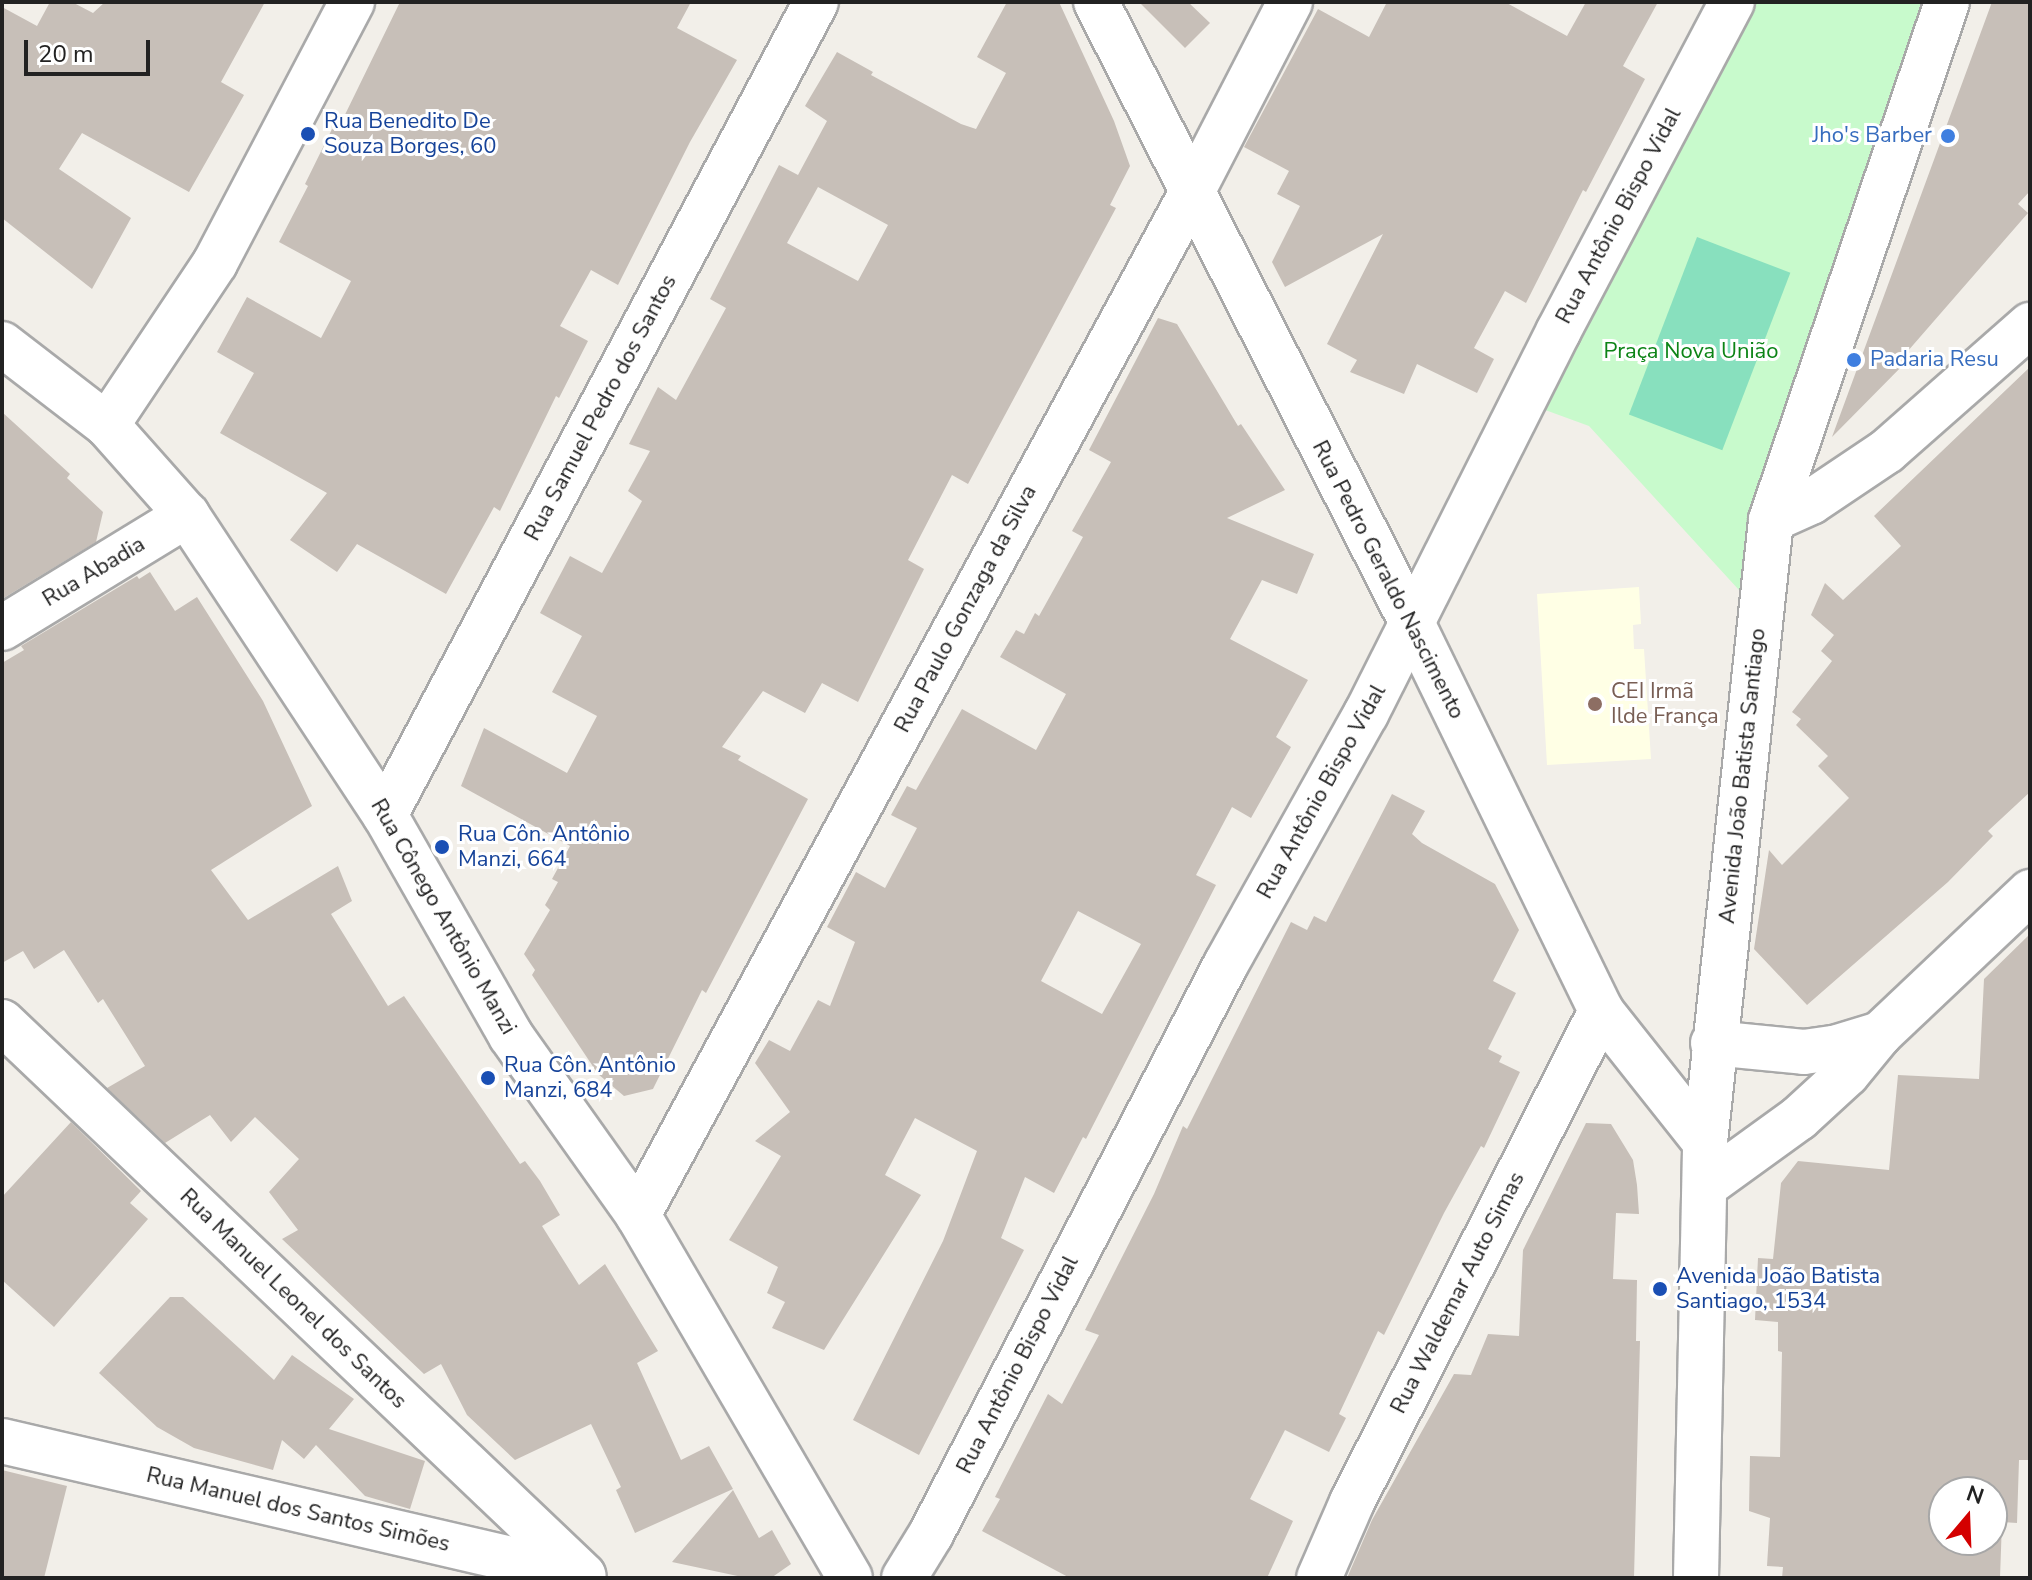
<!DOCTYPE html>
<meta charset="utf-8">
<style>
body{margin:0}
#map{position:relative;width:2032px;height:1580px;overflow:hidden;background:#f2efe9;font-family:"Nunito Sans",sans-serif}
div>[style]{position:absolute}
.education>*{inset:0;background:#ffffe5}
.park>*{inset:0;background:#c8facc}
.pitch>*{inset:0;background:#88e0be;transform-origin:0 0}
.building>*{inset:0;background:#c7bfb8}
.roads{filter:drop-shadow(2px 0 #a9a9a9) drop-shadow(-2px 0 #a9a9a9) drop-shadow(0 2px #a9a9a9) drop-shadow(0 -2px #a9a9a9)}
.minor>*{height:44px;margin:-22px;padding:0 22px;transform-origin:22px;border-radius:22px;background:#fff}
.dots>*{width:22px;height:22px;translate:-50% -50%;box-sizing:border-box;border:4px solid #fff;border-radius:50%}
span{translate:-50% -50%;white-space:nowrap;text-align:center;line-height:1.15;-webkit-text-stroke:6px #fff;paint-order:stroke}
.transit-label{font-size:22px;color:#164399}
.left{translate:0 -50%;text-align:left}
.shop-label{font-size:22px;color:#366cbe}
.right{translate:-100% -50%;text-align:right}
.street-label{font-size:22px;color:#222}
.park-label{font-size:22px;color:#0c8416}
.education-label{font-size:22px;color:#785e54}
.frame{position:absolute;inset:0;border:4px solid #222;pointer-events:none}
.north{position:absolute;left:1928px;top:1476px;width:80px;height:80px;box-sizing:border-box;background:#fff;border:2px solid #a7a7a7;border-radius:50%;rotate:19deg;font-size:22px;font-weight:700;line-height:32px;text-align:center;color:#222}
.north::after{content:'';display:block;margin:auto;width:28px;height:36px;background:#d40000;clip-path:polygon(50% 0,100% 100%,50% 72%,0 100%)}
.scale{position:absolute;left:24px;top:40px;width:126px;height:36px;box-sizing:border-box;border:4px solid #222;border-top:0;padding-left:10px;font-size:24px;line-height:28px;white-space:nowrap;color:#222;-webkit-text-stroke:6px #fff;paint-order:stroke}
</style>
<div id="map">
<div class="education">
<i style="clip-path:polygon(1639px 587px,1641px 624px,1633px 625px,1634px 649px,1644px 649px,1651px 759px,1547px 765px,1537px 594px)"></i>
</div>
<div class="park">
<i style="clip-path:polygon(1733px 2px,1940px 2px,1749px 601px,1589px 426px,1523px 402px)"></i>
</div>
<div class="pitch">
<i style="left:1697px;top:237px;width:100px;height:190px;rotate:21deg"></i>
</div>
<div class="building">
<i style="clip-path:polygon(50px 2px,72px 2px,93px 13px,105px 2px,265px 2px,221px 82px,244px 95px,189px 192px,82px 133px,59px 169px,131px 218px,92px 289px,2px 218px,2px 7px,37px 26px)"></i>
<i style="clip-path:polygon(400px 2px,691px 2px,677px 28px,737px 60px,690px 142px,618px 285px,591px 270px,560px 326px,588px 341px,559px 398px,556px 396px,500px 511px,494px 507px,446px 594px,357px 544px,337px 572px,290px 540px,327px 493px,220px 433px,254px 373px,217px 352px,247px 297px,321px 338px,351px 281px,279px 242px,308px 186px,305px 184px,332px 129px,337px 131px)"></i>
<i style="clip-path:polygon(evenodd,1007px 2px,1059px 2px,1114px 121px,1130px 166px,1110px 205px,1116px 208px,968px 484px,952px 475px,908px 560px,924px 569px,858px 702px,822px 683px,805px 713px,763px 691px,722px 747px,741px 756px,738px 760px,808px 799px,706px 993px,702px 990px,653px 1089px,624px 1096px,598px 1074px,532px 975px,535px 970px,524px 954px,550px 910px,545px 905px,558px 882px,552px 879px,570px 846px,461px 786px,484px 728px,567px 773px,597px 716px,552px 692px,582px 636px,540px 613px,570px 556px,602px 573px,642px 501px,628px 491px,650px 451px,629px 444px,658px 387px,676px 400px,726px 308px,710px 299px,779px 165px,798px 175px,827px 121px,805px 106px,837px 52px,873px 72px,871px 75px,961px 124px,976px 129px,1006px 73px,977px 57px,1007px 2px,818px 187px,888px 225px,858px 281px,787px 243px,818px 187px)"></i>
<i style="clip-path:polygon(1139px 2px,1188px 2px,1210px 23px,1185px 48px)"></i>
<i style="clip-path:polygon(1387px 2px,1505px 2px,1567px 36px,1586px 2px,1658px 2px,1623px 66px,1645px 79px,1586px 192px,1583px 190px,1526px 303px,1505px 291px,1474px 348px,1494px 359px,1477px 393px,1417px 364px,1404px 394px,1350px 372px,1357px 360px,1327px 344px,1383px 234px,1285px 287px,1272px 262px,1300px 206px,1277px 194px,1289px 171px,1244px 147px,1318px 9px,1369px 37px)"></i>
<i style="clip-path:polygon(1992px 2px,2030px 2px,2030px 191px,2018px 204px,2028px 213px,1907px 352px,1912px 356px,1832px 437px)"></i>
<i style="clip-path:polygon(evenodd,1158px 318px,1177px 324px,1238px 426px,1241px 424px,1285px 490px,1227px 518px,1314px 554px,1297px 594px,1262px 580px,1230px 639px,1308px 680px,1276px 737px,1291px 747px,1251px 818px,1232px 807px,1196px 875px,1216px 885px,1086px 1139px,1083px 1137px,1054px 1193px,1025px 1177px,1001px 1238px,1024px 1250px,919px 1455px,853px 1420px,943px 1241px,977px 1151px,915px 1118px,885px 1175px,921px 1195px,824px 1350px,772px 1328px,785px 1302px,767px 1293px,778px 1267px,729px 1240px,781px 1156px,755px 1141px,790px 1112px,755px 1063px,769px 1040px,790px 1051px,818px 1000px,830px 1006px,855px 942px,827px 927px,856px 872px,885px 888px,917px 828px,891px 815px,907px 786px,916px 790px,962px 709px,1036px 750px,1066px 694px,1000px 657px,1016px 630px,1024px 634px,1035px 613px,1039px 616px,1083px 537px,1072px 531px,1111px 462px,1089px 450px,1158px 318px,1078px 911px,1141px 944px,1102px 1014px,1041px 981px,1078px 911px)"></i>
<i style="clip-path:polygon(2030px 367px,2030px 792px,1988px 831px,1993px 836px,1948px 882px,1807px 1005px,1754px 949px,1769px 850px,1782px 865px,1849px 798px,1818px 766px,1828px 756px,1796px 725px,1801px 719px,1792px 712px,1832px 661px,1821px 651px,1834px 635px,1811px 615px,1825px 583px,1843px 600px,1901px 546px,1874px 516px)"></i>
<i style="clip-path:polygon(2px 412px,70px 474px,67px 478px,103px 512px,96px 542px,2px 599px)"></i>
<i style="clip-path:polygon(150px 572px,175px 611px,197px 597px,263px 701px,312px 806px,211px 870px,248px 920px,338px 866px,352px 901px,331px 914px,388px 1006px,404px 996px,520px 1164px,525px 1161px,540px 1181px,560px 1215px,542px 1226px,579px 1285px,605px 1264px,658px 1351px,637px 1363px,681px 1460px,709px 1446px,733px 1489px,635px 1533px,616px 1490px,621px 1487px,591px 1424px,515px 1460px,467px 1415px,441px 1364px,424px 1374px,282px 1239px,298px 1230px,269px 1192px,299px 1159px,255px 1117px,231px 1142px,210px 1115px,165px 1143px,107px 1088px,145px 1066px,103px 999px,98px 1003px,64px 950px,34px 969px,23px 951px,2px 963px,2px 663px,24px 650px,21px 646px,137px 576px,139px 579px)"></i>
<i style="clip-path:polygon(1392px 794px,1425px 811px,1412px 834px,1422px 843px,1495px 884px,1519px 930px,1493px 981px,1516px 993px,1488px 1049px,1502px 1056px,1499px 1062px,1520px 1072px,1484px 1148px,1481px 1146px,1444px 1213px,1384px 1335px,1378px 1331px,1339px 1414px,1346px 1418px,1329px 1452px,1285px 1430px,1250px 1499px,1293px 1521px,1267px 1578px,1070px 1578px,982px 1531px,1000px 1499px,995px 1497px,1048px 1394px,1062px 1404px,1099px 1335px,1085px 1330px,1154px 1194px,1183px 1126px,1187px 1129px,1291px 922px,1307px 930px,1314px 916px,1326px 922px)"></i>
<i style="clip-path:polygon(evenodd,2030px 934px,2030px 1460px,2019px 1460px,2017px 1523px,2002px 1522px,2000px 1578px,1782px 1578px,1783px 1567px,1767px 1566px,1770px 1518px,1749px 1511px,1750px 1456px,1780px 1457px,1782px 1352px,1778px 1351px,1778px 1322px,1755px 1320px,1758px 1258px,1773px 1259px,1781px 1183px,1798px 1161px,1889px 1170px,1898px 1075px,1979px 1079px,1984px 979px,2030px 934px,1944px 1492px,1992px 1492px,1992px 1540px,1944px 1540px,1944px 1492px)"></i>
<i style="clip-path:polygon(71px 1122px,141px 1191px,130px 1203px,148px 1219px,54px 1327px,2px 1280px,2px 1197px)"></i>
<i style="clip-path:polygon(1586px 1123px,1611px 1124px,1633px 1160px,1637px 1185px,1639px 1214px,1616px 1213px,1613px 1279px,1637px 1280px,1636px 1341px,1640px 1341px,1634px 1578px,1347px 1578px,1372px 1520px,1454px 1374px,1471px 1375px,1488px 1334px,1519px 1336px,1523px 1250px)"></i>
<i style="clip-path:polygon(170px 1297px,183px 1297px,274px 1380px,292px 1355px,354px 1399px,329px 1429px,425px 1461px,410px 1509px,365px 1496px,316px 1445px,304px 1459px,282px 1440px,273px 1470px,194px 1448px,157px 1427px,99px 1373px)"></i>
<i style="clip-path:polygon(2px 1470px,67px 1486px,44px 1578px,2px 1578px)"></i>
<i style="clip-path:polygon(733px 1490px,759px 1538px,772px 1530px,791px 1564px,771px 1578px,747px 1578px,672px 1562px)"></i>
</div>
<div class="roads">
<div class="minor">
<i style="left:1096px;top:2px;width:699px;rotate:63.03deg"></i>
<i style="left:1413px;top:625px;width:429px;rotate:64deg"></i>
<i style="left:1601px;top:1011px;width:167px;rotate:51.6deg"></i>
<i style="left:2px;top:344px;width:133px;rotate:37.6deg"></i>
<i style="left:107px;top:425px;width:120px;rotate:48.4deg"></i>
<i style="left:187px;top:515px;width:359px;rotate:56.6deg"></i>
<i style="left:385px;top:815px;width:254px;rotate:60.3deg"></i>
<i style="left:511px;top:1036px;width:219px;rotate:54.6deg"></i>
<i style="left:638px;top:1215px;width:420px;rotate:59.7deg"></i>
<i style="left:107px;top:425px;width:195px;rotate:-56.3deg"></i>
<i style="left:215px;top:263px;width:295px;rotate:-62.3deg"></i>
<i style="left:1771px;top:520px;width:44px;rotate:-24.2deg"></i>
<i style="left:1811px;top:502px;width:92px;rotate:-33.9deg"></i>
<i style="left:1887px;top:451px;width:191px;rotate:-41.4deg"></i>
<i style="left:2px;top:628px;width:217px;rotate:-31.4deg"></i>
<i style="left:385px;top:815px;width:920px;rotate:-62.07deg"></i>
<i style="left:2px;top:1022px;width:802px;rotate:43.59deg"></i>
<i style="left:1713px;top:1043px;width:91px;rotate:5.6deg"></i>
<i style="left:1804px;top:1052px;width:30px;rotate:-8deg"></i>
<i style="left:1834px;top:1048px;width:48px;rotate:-16.9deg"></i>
<i style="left:1705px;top:1186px;width:116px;rotate:-35.9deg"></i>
<i style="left:1799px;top:1118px;width:65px;rotate:-42.5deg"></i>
<i style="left:1847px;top:1074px;width:52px;rotate:-50.5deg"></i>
<i style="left:1880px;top:1034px;width:207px;rotate:-43.4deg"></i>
<i style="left:638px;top:1215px;width:1161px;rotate:-61.56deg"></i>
<i style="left:1191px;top:194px;width:216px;rotate:-62.7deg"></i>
<i style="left:2px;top:1441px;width:597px;rotate:13.06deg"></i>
<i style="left:904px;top:1578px;width:52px;rotate:-58.5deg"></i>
<i style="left:931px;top:1534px;width:642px;rotate:-62.64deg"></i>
<i style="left:1226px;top:964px;width:287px;rotate:-60.8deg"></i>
<i style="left:1366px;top:714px;width:428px;rotate:-63.3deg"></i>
<i style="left:1558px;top:332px;width:373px;rotate:-62.2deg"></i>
<i style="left:1319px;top:1578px;width:83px;rotate:-66.5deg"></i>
<i style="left:1352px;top:1502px;width:551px;rotate:-63.11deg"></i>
<i style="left:1696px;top:1578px;width:436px;rotate:-88.8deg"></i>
<i style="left:1705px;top:1142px;width:625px;rotate:-83.94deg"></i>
<i style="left:1771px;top:520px;width:547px;rotate:-71.23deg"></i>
</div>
</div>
<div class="dots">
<i style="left:308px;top:134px;background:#1a4fb4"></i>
<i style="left:1948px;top:136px;background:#3f7fe0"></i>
<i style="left:1854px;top:360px;background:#3f7fe0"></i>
<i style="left:1595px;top:704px;background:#8d6e63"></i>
<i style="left:442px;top:847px;background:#1a4fb4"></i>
<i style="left:488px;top:1078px;background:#1a4fb4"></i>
<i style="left:1660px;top:1289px;background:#1a4fb4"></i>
</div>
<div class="transit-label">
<span class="left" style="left:324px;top:134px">Rua Benedito De<br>Souza Borges, 60</span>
<span class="left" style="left:458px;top:847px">Rua Côn. Antônio<br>Manzi, 664</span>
<span class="left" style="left:504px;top:1078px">Rua Côn. Antônio<br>Manzi, 684</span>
<span class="left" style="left:1676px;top:1289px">Avenida João Batista<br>Santiago, 1534</span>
</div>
<div class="shop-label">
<span class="right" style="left:1932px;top:136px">Jho's Barber</span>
<span class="left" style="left:1870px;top:360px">Padaria Resu</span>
</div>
<div class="street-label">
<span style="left:1619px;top:216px;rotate:-62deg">Rua Antônio Bispo Vidal</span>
<span style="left:601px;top:408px;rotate:-62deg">Rua Samuel Pedro dos Santos</span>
<span style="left:94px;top:572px;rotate:-31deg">Rua Abadia</span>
<span style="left:1388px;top:580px;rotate:63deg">Rua Pedro Geraldo Nascimento</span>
<span style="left:966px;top:609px;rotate:-62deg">Rua Paulo Gonzaga da Silva</span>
<span style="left:1743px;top:776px;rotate:-84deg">Avenida João Batista Santiago</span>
<span style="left:1322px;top:792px;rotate:-61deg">Rua Antônio Bispo Vidal</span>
<span style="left:443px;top:917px;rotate:60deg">Rua Cônego Antônio Manzi</span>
<span style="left:1458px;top:1293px;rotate:-63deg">Rua Waldemar Auto Simas</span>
<span style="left:293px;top:1299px;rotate:44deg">Rua Manuel Leonel dos Santos</span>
<span style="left:1018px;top:1365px;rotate:-63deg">Rua Antônio Bispo Vidal</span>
<span style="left:298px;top:1510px;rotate:13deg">Rua Manuel dos Santos Simões</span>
</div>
<div class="park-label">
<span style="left:1691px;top:352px">Praça Nova União</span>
</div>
<div class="education-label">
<span class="left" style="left:1611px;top:704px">CEI Irmã<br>Ilde França</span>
</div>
<div class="frame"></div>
<div class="north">N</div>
<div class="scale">20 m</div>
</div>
